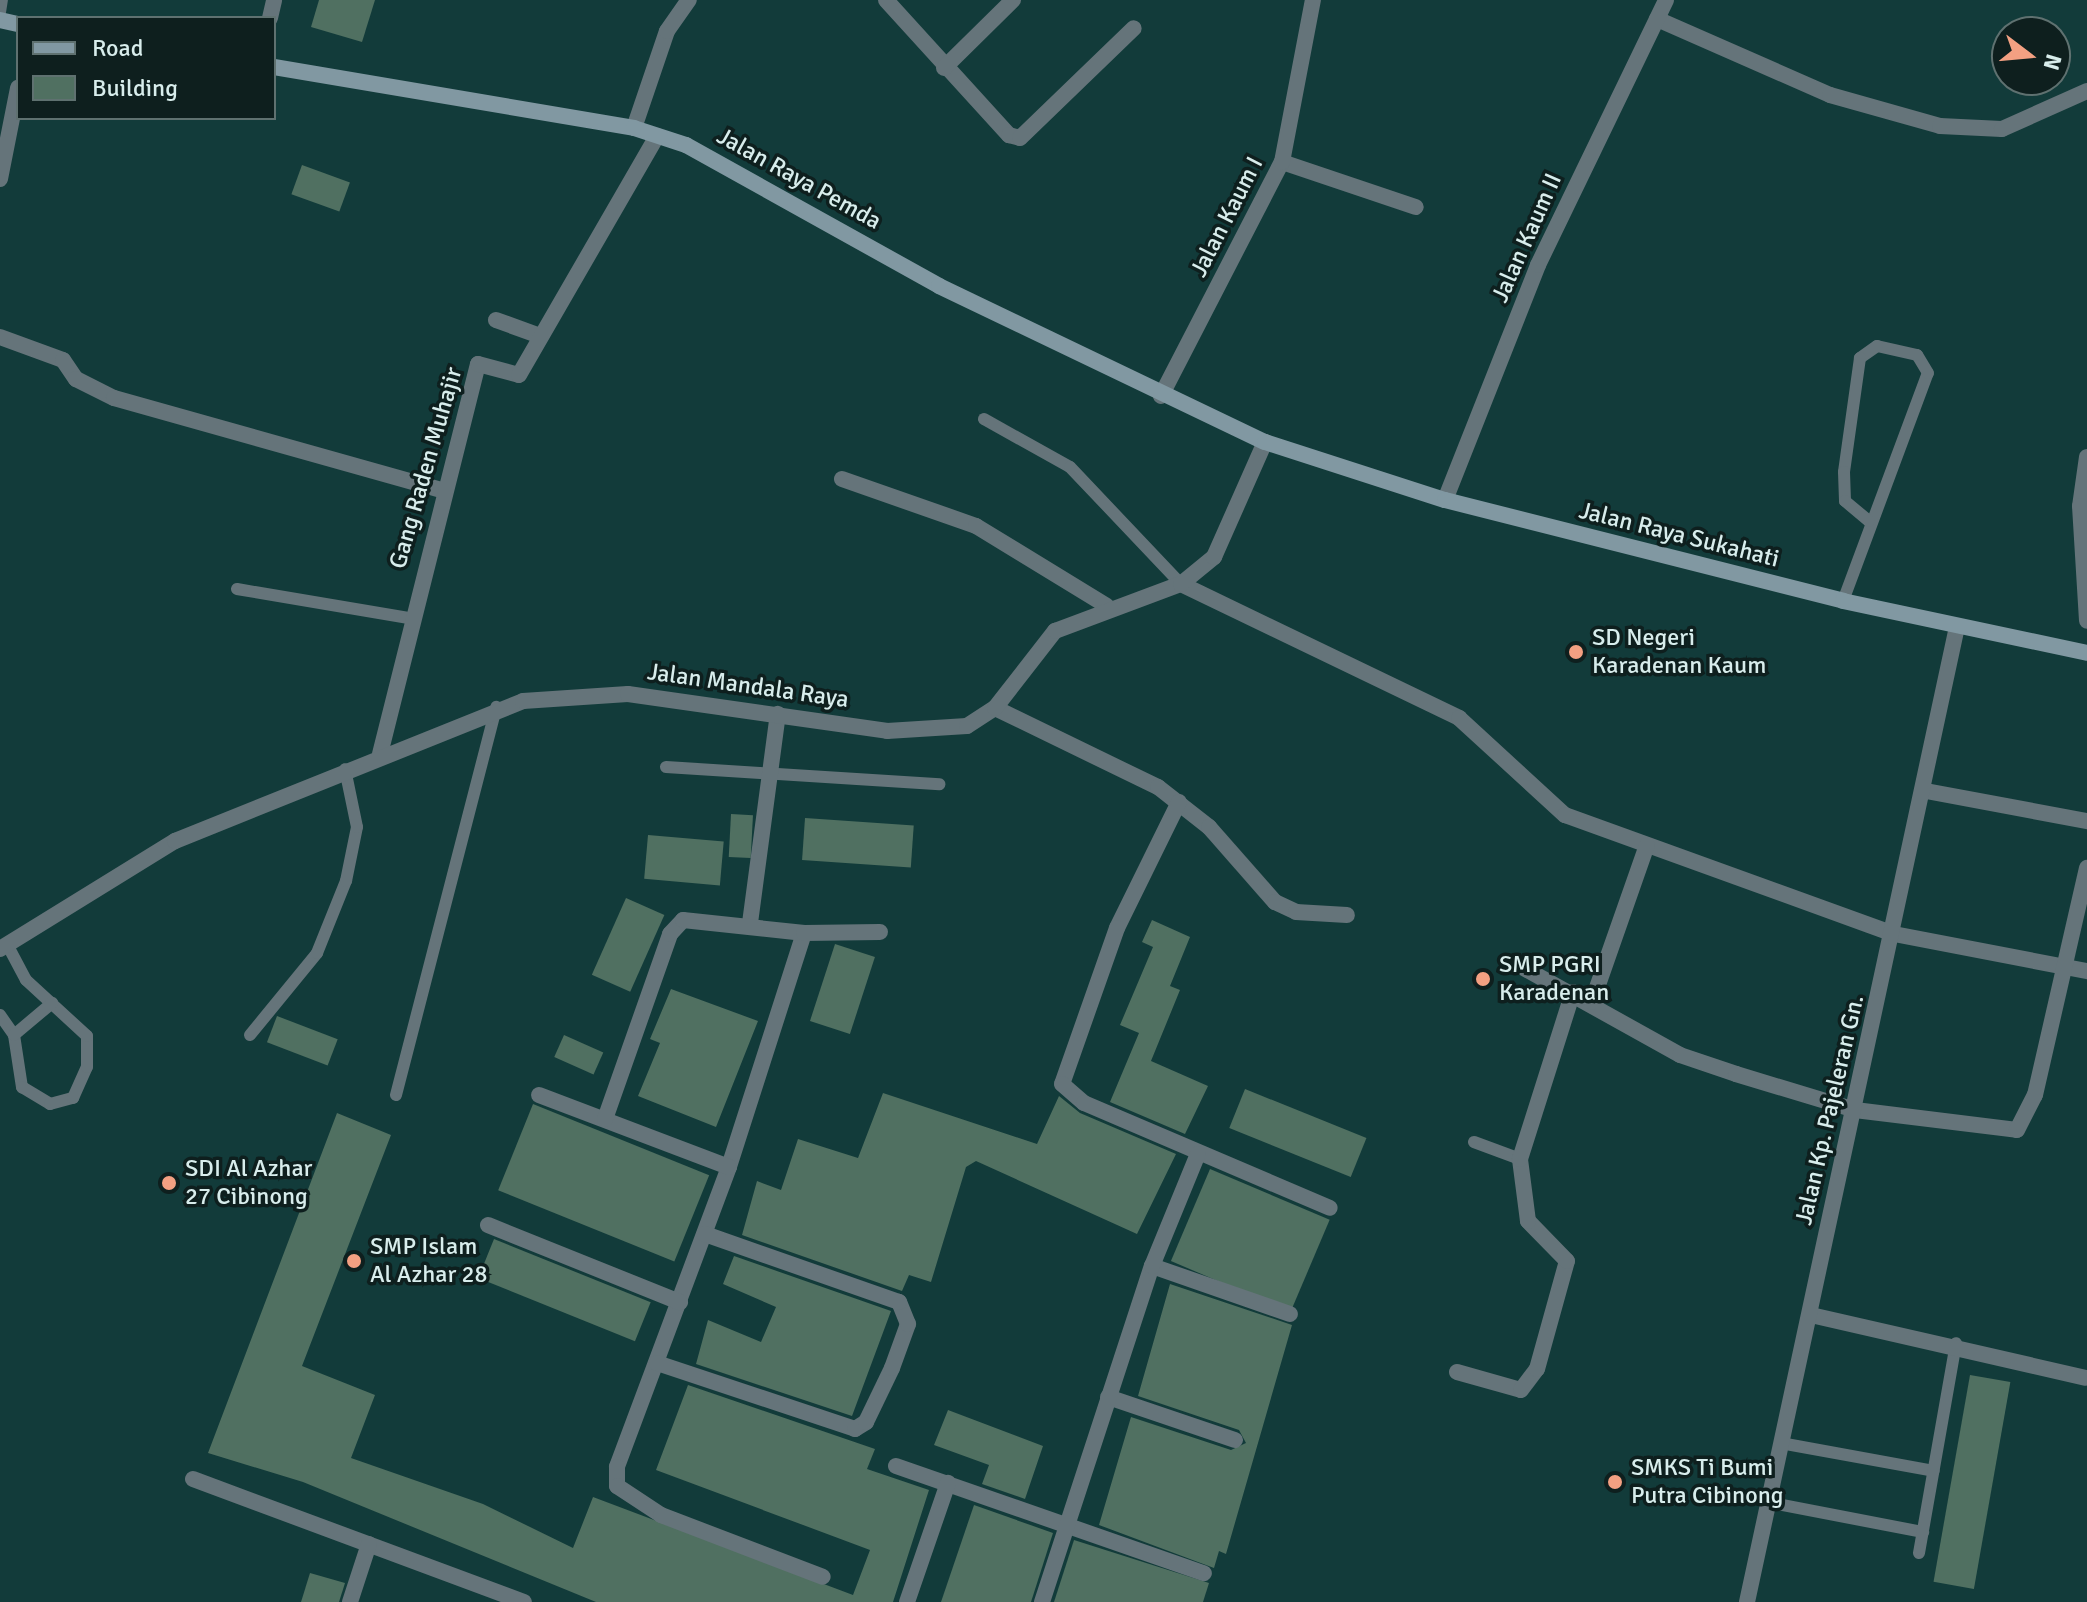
<!DOCTYPE html>
<style>
body{margin:0}
#map{position:relative;width:2087px;height:1602px;overflow:hidden;background:#123b3a;font-family:Signika,sans-serif}
div>[style]{position:absolute}
.building>*{inset:0;background:#507061;transform-origin:0 0}
.service>*{height:12px;margin:-6px;padding:0 6px;transform-origin:6px;border-radius:6px;background:#65747a}
.minor>*{height:16px;margin:-8px;padding:0 8px;transform-origin:8px;border-radius:8px;background:#65747a}
.tertiary>*{height:16px;margin:-8px;padding:0 8px;transform-origin:8px;border-radius:8px;background:#65747a}
.secondary>*{height:16px;margin:-8px;padding:0 8px;transform-origin:8px;border-radius:8px;background:#8198a2}
.dots>*{width:22px;height:22px;translate:-50% -50%;box-sizing:border-box;border:4px solid #0e1f1e;border-radius:50%}
span{translate:-50% -50%;white-space:nowrap;text-align:center;line-height:1.15;-webkit-text-stroke:7px #0e1f1e;paint-order:stroke}
.street-label{font-size:24px;color:#d8edec}
.poi-label{font-size:24px;color:#d8edec}
.left{translate:0 -50%;text-align:left}
.legend{position:absolute;left:16px;top:16px;width:260px;height:104px;box-sizing:border-box;background:#0e1f1e;border:2px solid #5f7170;margin:0;padding:10px 14px;list-style:none;font-size:24px;color:#d8edec}
.legend li{display:flex;align-items:center;gap:16px;height:40px}
.legend b{width:40px;border:2px solid #5f7170}
.north{position:absolute;left:1991px;top:16px;width:80px;height:80px;box-sizing:border-box;background:#0e1f1e;border:2px solid #5f7170;border-radius:50%;rotate:106deg;font-size:22px;font-weight:700;line-height:32px;text-align:center;color:#d8edec}
.north::after{content:'';display:block;margin:auto;width:28px;height:36px;background:#f3a082;clip-path:polygon(50% 0,100% 100%,50% 72%,0 100%)}
</style>
<div id="map">
<div class="building">
<i style="clip-path:polygon(319px 0,375px 0,362px 42px,311px 27px)"></i>
<i style="left:302px;top:165px;width:51px;height:31px;rotate:20deg"></i>
<i style="left:731px;top:814px;width:22px;height:43px;rotate:3deg"></i>
<i style="left:805px;top:818px;width:109px;height:42px;rotate:4deg"></i>
<i style="left:648px;top:835px;width:76px;height:44px;rotate:5deg"></i>
<i style="left:626px;top:898px;width:42px;height:84px;rotate:24deg"></i>
<i style="clip-path:polygon(1152px 920px,1190px 937px,1170px 986px,1180px 990px,1151px 1061px,1208px 1086px,1185px 1134px,1110px 1102px,1139px 1033px,1120px 1025px,1153px 947px,1142px 942px)"></i>
<i style="left:835px;top:944px;width:42px;height:81px;rotate:18deg"></i>
<i style="clip-path:polygon(671px 989px,758px 1021px,716px 1127px,638px 1096px,660px 1043px,650px 1039px)"></i>
<i style="left:277px;top:1016px;width:65px;height:28px;rotate:21deg"></i>
<i style="left:564px;top:1035px;width:43px;height:24px;rotate:24deg"></i>
<i style="left:1245px;top:1089px;width:131px;height:42px;rotate:22deg"></i>
<i style="clip-path:polygon(883px 1093px,1037px 1144px,1059px 1096px,1080px 1113px,1176px 1154px,1137px 1234px,976px 1161px,966px 1167px,931px 1282px,909px 1275px,902px 1291px,742px 1235px,757px 1181px,781px 1190px,798px 1139px,858px 1158px)"></i>
<i style="left:533px;top:1104px;width:190px;height:93px;rotate:22deg"></i>
<i style="clip-path:polygon(337px 1113px,391px 1135px,302px 1366px,375px 1395px,351px 1458px,483px 1504px,573px 1548px,593px 1497px,853px 1595px,870px 1550px,656px 1470px,688px 1385px,875px 1449px,867px 1469px,929px 1490px,893px 1602px,596px 1602px,303px 1482px,208px 1453px)"></i>
<i style="left:1210px;top:1169px;width:130px;height:100px;rotate:23deg"></i>
<i style="left:494px;top:1239px;width:169px;height:42px;rotate:22deg"></i>
<i style="clip-path:polygon(734px 1256px,891px 1311px,852px 1416px,696px 1364px,708px 1320px,761px 1342px,776px 1307px,723px 1284px)"></i>
<i style="clip-path:polygon(1170px 1284px,1292px 1325px,1226px 1554px,1219px 1551px,1214px 1568px,1099px 1525px,1131px 1417px,1231px 1450px,1246px 1443px,1239px 1430px,1138px 1396px)"></i>
<i style="left:1970px;top:1375px;width:41px;height:210px;rotate:10deg"></i>
<i style="clip-path:polygon(948px 1410px,1043px 1446px,1025px 1499px,982px 1484px,989px 1465px,934px 1445px)"></i>
<i style="clip-path:polygon(974px 1505px,1053px 1533px,1031px 1602px,941px 1602px)"></i>
<i style="clip-path:polygon(1074px 1540px,1209px 1583px,1203px 1602px,1054px 1602px)"></i>
<i style="clip-path:polygon(310px 1573px,345px 1583px,339px 1602px,301px 1602px)"></i>
</div>
<div class="service">
<i style="left:0;top:12px;width:12px;rotate:-81deg"></i>
<i style="left:984px;top:419px;width:98px;rotate:29.2deg"></i>
<i style="left:1070px;top:467px;width:161px;rotate:46.5deg"></i>
<i style="left:237px;top:589px;width:174px;rotate:9.6deg"></i>
<i style="left:1843px;top:601px;width:243px;rotate:-69.6deg"></i>
<i style="left:1928px;top:373px;width:21px;rotate:-121deg"></i>
<i style="left:1917px;top:355px;width:41px;rotate:-167.3deg"></i>
<i style="left:1877px;top:346px;width:21px;rotate:145deg"></i>
<i style="left:1860px;top:358px;width:115px;rotate:98deg"></i>
<i style="left:1844px;top:472px;width:29px;rotate:88deg"></i>
<i style="left:1845px;top:501px;width:31px;rotate:40deg"></i>
<i style="left:666px;top:767px;width:274px;rotate:3.6deg"></i>
<i style="left:0;top:1015px;width:24px;rotate:55deg"></i>
<i style="left:14px;top:1035px;width:53px;rotate:81.3deg"></i>
<i style="left:22px;top:1087px;width:33px;rotate:31deg"></i>
<i style="left:50px;top:1104px;width:24px;rotate:-15deg"></i>
<i style="left:73px;top:1098px;width:34px;rotate:-66deg"></i>
<i style="left:87px;top:1067px;width:31px;rotate:-90deg"></i>
<i style="left:87px;top:1036px;width:83px;rotate:-137.4deg"></i>
<i style="left:26px;top:980px;width:40px;rotate:-118deg"></i>
<i style="left:14px;top:1035px;width:50px;rotate:-40.1deg"></i>
<i style="left:250px;top:1035px;width:106px;rotate:-50.7deg"></i>
<i style="left:317px;top:953px;width:78px;rotate:-68.1deg"></i>
<i style="left:346px;top:881px;width:55px;rotate:-78.5deg"></i>
<i style="left:357px;top:827px;width:59px;rotate:-101.7deg"></i>
<i style="left:396px;top:1095px;width:401px;rotate:-75.5deg"></i>
<i style="left:1474px;top:1142px;width:49px;rotate:20.3deg"></i>
<i style="left:1786px;top:1444px;width:150px;rotate:10.3deg"></i>
<i style="left:1772px;top:1503px;width:154px;rotate:10.9deg"></i>
<i style="left:1919px;top:1553px;width:213px;rotate:-80deg"></i>
</div>
<div class="minor">
<i style="left:886px;top:0;width:183px;rotate:47.7deg"></i>
<i style="left:1009px;top:135px;width:11px;rotate:15deg"></i>
<i style="left:1020px;top:138px;width:158px;rotate:-44deg"></i>
<i style="left:270px;top:18px;width:18px;rotate:-77deg"></i>
<i style="left:1657px;top:19px;width:189px;rotate:23.7deg"></i>
<i style="left:1830px;top:95px;width:114px;rotate:15.7deg"></i>
<i style="left:1940px;top:126px;width:62px;rotate:2.8deg"></i>
<i style="left:2002px;top:129px;width:93px;rotate:-24.1deg"></i>
<i style="left:944px;top:68px;width:97px;rotate:-44.6deg"></i>
<i style="left:634px;top:128px;width:102px;rotate:-71.2deg"></i>
<i style="left:667px;top:31px;width:38px;rotate:-55deg"></i>
<i style="left:1282px;top:162px;width:141px;rotate:18.6deg"></i>
<i style="left:0;top:179px;width:93px;rotate:-78.8deg"></i>
<i style="left:496px;top:320px;width:47px;rotate:20deg"></i>
<i style="left:0;top:337px;width:67px;rotate:20.1deg"></i>
<i style="left:63px;top:360px;width:23px;rotate:56deg"></i>
<i style="left:76px;top:379px;width:42px;rotate:26.6deg"></i>
<i style="left:114px;top:398px;width:340px;rotate:15.7deg"></i>
<i style="left:1161px;top:396px;width:263px;rotate:-62.7deg"></i>
<i style="left:1282px;top:162px;width:165px;rotate:-79.2deg"></i>
<i style="left:2087px;top:457px;width:49px;rotate:98.1deg"></i>
<i style="left:2080px;top:506px;width:115px;rotate:86.5deg"></i>
<i style="left:842px;top:479px;width:142px;rotate:19.3deg"></i>
<i style="left:976px;top:526px;width:153px;rotate:31.4deg"></i>
<i style="left:1445px;top:500px;width:253px;rotate:-68.4deg"></i>
<i style="left:1538px;top:265px;width:294px;rotate:-64.2deg"></i>
<i style="left:1181px;top:584px;width:309px;rotate:25.7deg"></i>
<i style="left:1459px;top:718px;width:144px;rotate:42.5deg"></i>
<i style="left:1565px;top:815px;width:350px;rotate:19.9deg"></i>
<i style="left:1894px;top:934px;width:197px;rotate:10.9deg"></i>
<i style="left:995px;top:708px;width:181px;rotate:25.9deg"></i>
<i style="left:1158px;top:787px;width:65px;rotate:38.1deg"></i>
<i style="left:1209px;top:827px;width:100px;rotate:48.7deg"></i>
<i style="left:1275px;top:902px;width:23px;rotate:25deg"></i>
<i style="left:1296px;top:912px;width:51px;rotate:3.4deg"></i>
<i style="left:380px;top:754px;width:402px;rotate:-75.9deg"></i>
<i style="left:478px;top:364px;width:42px;rotate:15deg"></i>
<i style="left:519px;top:375px;width:276px;rotate:-60deg"></i>
<i style="left:1926px;top:791px;width:164px;rotate:10.6deg"></i>
<i style="left:1179px;top:802px;width:140px;rotate:116.2deg"></i>
<i style="left:1117px;top:928px;width:165px;rotate:109.4deg"></i>
<i style="left:1062px;top:1084px;width:29px;rotate:41deg"></i>
<i style="left:1084px;top:1103px;width:267px;rotate:23.1deg"></i>
<i style="left:750px;top:923px;width:211px;rotate:-82.4deg"></i>
<i style="left:804px;top:933px;width:246px;rotate:107.8deg"></i>
<i style="left:729px;top:1167px;width:320px;rotate:110.5deg"></i>
<i style="left:617px;top:1467px;width:19px;rotate:90deg"></i>
<i style="left:617px;top:1486px;width:53px;rotate:33.4deg"></i>
<i style="left:661px;top:1515px;width:173px;rotate:20.9deg"></i>
<i style="left:1522px;top:967px;width:181px;rotate:29.1deg"></i>
<i style="left:1680px;top:1055px;width:59px;rotate:18.7deg"></i>
<i style="left:1736px;top:1074px;width:124px;rotate:16.8deg"></i>
<i style="left:1855px;top:1110px;width:163px;rotate:7deg"></i>
<i style="left:2017px;top:1130px;width:39px;rotate:-63deg"></i>
<i style="left:2035px;top:1095px;width:233px;rotate:-77.1deg"></i>
<i style="left:1592px;top:1002px;width:166px;rotate:-70.7deg"></i>
<i style="left:539px;top:1095px;width:203px;rotate:20.8deg"></i>
<i style="left:605px;top:1119px;width:196px;rotate:-70.6deg"></i>
<i style="left:670px;top:934px;width:19px;rotate:-47deg"></i>
<i style="left:683px;top:920px;width:122px;rotate:6.1deg"></i>
<i style="left:804px;top:933px;width:76px;rotate:-0.8deg"></i>
<i style="left:488px;top:1225px;width:207px;rotate:21.9deg"></i>
<i style="left:1152px;top:1266px;width:146px;rotate:19.2deg"></i>
<i style="left:1811px;top:1315px;width:281px;rotate:12.9deg"></i>
<i style="left:657px;top:1363px;width:209px;rotate:18.4deg"></i>
<i style="left:855px;top:1429px;width:13px;rotate:-32deg"></i>
<i style="left:866px;top:1422px;width:60px;rotate:-64.3deg"></i>
<i style="left:892px;top:1368px;width:47px;rotate:-70deg"></i>
<i style="left:908px;top:1324px;width:24px;rotate:-112deg"></i>
<i style="left:899px;top:1302px;width:206px;rotate:-160.7deg"></i>
<i style="left:1457px;top:1372px;width:66px;rotate:15.7deg"></i>
<i style="left:1521px;top:1390px;width:26px;rotate:-53deg"></i>
<i style="left:1537px;top:1369px;width:112px;rotate:-74.5deg"></i>
<i style="left:1567px;top:1261px;width:56px;rotate:-134.3deg"></i>
<i style="left:1528px;top:1221px;width:63px;rotate:-97.4deg"></i>
<i style="left:1520px;top:1159px;width:175px;rotate:-72.4deg"></i>
<i style="left:1108px;top:1397px;width:134px;rotate:18.7deg"></i>
<i style="left:896px;top:1466px;width:326px;rotate:19.2deg"></i>
<i style="left:193px;top:1479px;width:353px;rotate:20.4deg"></i>
<i style="left:350px;top:1602px;width:61px;rotate:-71.9deg"></i>
<i style="left:907px;top:1602px;width:126px;rotate:-71deg"></i>
<i style="left:1042px;top:1602px;width:354px;rotate:-71.9deg"></i>
<i style="left:1152px;top:1266px;width:121px;rotate:-67.7deg"></i>
<i style="left:1747px;top:1602px;width:997px;rotate:-77.85deg"></i>
</div>
<div class="tertiary">
<i style="left:0;top:949px;width:206px;rotate:-31.7deg"></i>
<i style="left:175px;top:841px;width:375px;rotate:-21.9deg"></i>
<i style="left:523px;top:701px;width:105px;rotate:-3.8deg"></i>
<i style="left:628px;top:694px;width:262px;rotate:8.1deg"></i>
<i style="left:887px;top:731px;width:80px;rotate:-3.6deg"></i>
<i style="left:967px;top:726px;width:33px;rotate:-33deg"></i>
<i style="left:995px;top:708px;width:98px;rotate:-52.1deg"></i>
<i style="left:1055px;top:631px;width:134px;rotate:-20.5deg"></i>
<i style="left:1181px;top:584px;width:43px;rotate:-39.3deg"></i>
<i style="left:1214px;top:557px;width:126px;rotate:-66.1deg"></i>
</div>
<div class="secondary">
<i style="left:0;top:20px;width:18px;rotate:13deg"></i>
<i style="left:274px;top:67px;width:365px;rotate:9.6deg"></i>
<i style="left:634px;top:128px;width:55px;rotate:18.1deg"></i>
<i style="left:686px;top:145px;width:290px;rotate:29.1deg"></i>
<i style="left:939px;top:286px;width:361px;rotate:25.6deg"></i>
<i style="left:1265px;top:442px;width:189px;rotate:17.9deg"></i>
<i style="left:1445px;top:500px;width:411px;rotate:14.2deg"></i>
<i style="left:1843px;top:601px;width:249px;rotate:12deg"></i>
</div>
<div class="dots">
<i style="left:1576px;top:652px;background:#f3a082"></i>
<i style="left:1483px;top:979px;background:#f3a082"></i>
<i style="left:169px;top:1183px;background:#f3a082"></i>
<i style="left:354px;top:1261px;background:#f3a082"></i>
<i style="left:1615px;top:1482px;background:#f3a082"></i>
</div>
<div class="street-label">
<span style="left:799px;top:179px;rotate:29deg">Jalan Raya Pemda</span>
<span style="left:1227px;top:217px;rotate:-63deg">Jalan Kaum I</span>
<span style="left:1527px;top:238px;rotate:-66deg">Jalan Kaum II</span>
<span style="left:426px;top:468px;rotate:-74deg">Gang Raden Muhajir</span>
<span style="left:1679px;top:535px;rotate:14deg">Jalan Raya Sukahati</span>
<span style="left:748px;top:686px;rotate:8deg">Jalan Mandala Raya</span>
<span style="left:1830px;top:1110px;rotate:-77deg">Jalan Kp. Pajeleran Gn.</span>
</div>
<div class="poi-label">
<span class="left" style="left:1592px;top:652px">SD Negeri<br>Karadenan Kaum</span>
<span class="left" style="left:1499px;top:979px">SMP PGRI<br>Karadenan</span>
<span class="left" style="left:185px;top:1183px">SDI Al Azhar<br>27 Cibinong</span>
<span class="left" style="left:370px;top:1261px">SMP Islam<br>Al Azhar 28</span>
<span class="left" style="left:1631px;top:1482px">SMKS Ti Bumi<br>Putra Cibinong</span>
</div>
<ul class="legend">
<li><b style="height:10px;background:#8198a2"></b>Road</li>
<li><b style="height:22px;background:#507061"></b>Building</li>
</ul>
<div class="north">N</div>
</div>
